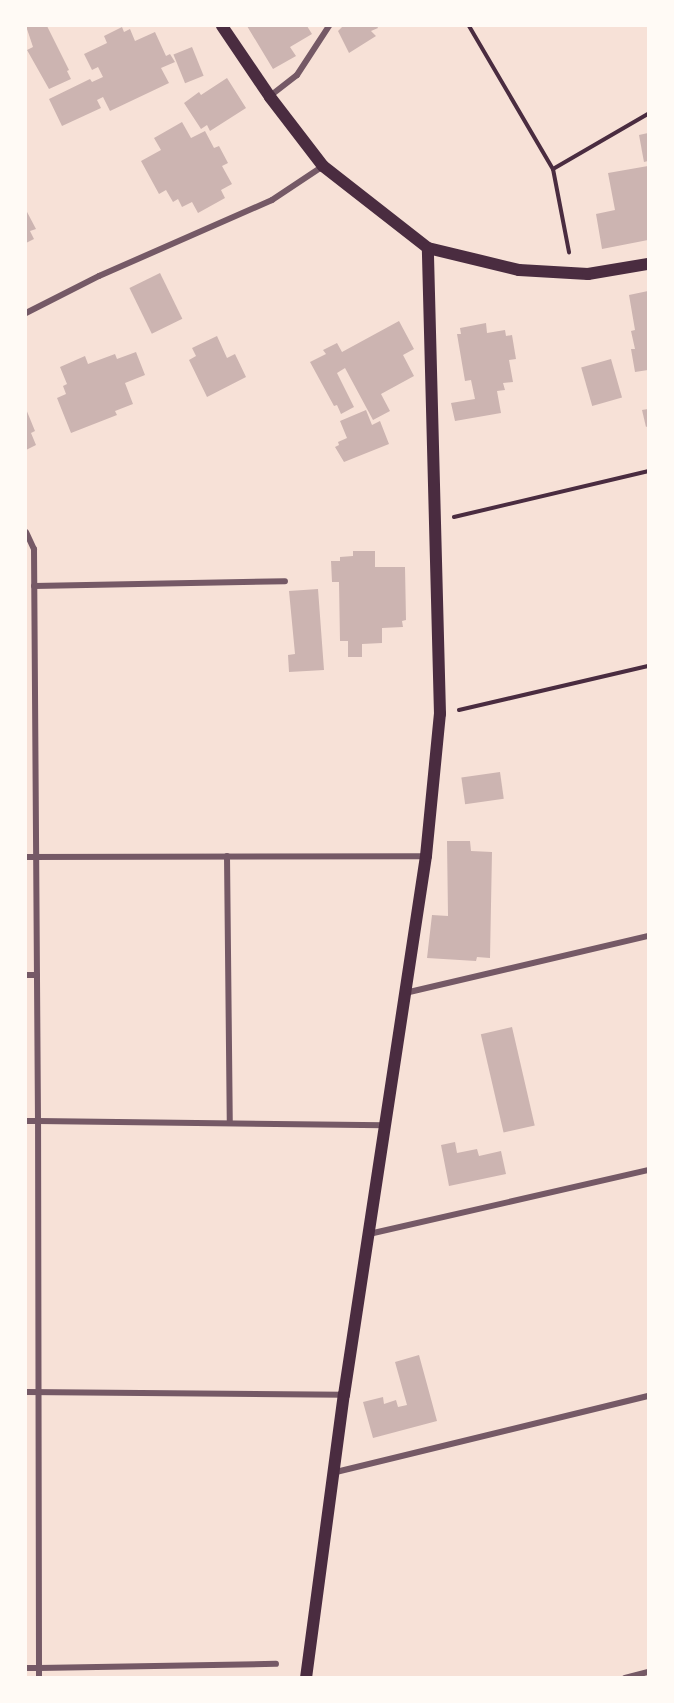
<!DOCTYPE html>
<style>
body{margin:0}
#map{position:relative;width:674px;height:1703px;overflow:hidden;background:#f7e1d7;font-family:"Archivo Narrow",sans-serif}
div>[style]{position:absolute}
.building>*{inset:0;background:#ccb4b1;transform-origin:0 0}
.path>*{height:4px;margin:-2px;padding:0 2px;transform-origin:2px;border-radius:2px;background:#4a2c40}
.minor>*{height:6px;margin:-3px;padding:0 3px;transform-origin:3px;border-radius:3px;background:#755966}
.secondary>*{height:12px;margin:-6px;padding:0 6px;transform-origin:6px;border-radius:6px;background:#4a2c40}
span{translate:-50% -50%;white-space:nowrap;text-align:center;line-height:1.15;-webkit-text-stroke:5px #fffaf5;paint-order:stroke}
.frame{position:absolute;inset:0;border:27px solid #fffaf5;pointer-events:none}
</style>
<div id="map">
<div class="building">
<i style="clip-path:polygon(26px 26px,47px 26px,69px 70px,67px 71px,71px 79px,49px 89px,27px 50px,33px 47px)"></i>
<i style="clip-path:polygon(247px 26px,307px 26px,312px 34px,290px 47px,296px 56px,273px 69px)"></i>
<i style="clip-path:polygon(343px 26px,377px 26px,378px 28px,371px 31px,376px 36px,349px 53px,338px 31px)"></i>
<i style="clip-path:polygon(122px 27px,124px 32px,130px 29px,135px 41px,155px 32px,166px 56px,170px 54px,175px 62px,161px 68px,169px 83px,110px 111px,103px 97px,97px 100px,101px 108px,62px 126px,49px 99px,90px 79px,92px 82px,103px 77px,98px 67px,92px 70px,84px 54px,107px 43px,104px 36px)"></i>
<i style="left:192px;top:47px;width:31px;height:20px;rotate:68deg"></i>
<i style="clip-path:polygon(227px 78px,246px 108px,210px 131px,207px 125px,201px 129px,184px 103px,199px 92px,201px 95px)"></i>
<i style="clip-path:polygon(182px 122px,191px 138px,205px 131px,214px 148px,219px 146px,228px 163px,222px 166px,232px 184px,221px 190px,225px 198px,198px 213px,192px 202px,182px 207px,178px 199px,173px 202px,166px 190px,159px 194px,141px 161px,161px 150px,154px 138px)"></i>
<i style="clip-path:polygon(648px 133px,648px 161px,644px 162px,639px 135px)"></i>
<i style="clip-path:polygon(648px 166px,648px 240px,602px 249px,596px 214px,615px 210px,608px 173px)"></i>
<i style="clip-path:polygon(26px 210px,36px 229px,30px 231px,34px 239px,26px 243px)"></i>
<i style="left:160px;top:273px;width:51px;height:34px;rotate:64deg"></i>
<i style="clip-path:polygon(648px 291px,648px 370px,635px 372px,631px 349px,635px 349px,631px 331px,635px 330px,629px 295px)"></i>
<i style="clip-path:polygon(399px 321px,414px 349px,403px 355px,414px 376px,381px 394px,390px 411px,373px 420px,345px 368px,337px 373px,354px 407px,341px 414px,337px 405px,334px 406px,310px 362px,326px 354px,323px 350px,337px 343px,342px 352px)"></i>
<i style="clip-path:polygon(486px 323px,487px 333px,505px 330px,506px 336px,512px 335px,516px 359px,509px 360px,513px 382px,503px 383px,505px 390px,497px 391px,501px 413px,455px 421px,451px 403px,475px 399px,471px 380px,465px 381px,457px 334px,461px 334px,460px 328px)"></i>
<i style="clip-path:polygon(217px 336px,227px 358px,235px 354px,246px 377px,207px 397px,189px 360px,196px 356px,192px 348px)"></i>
<i style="clip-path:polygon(136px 352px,145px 375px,125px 383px,133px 404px,115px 411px,117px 415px,71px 433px,57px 398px,66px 394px,63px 386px,67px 384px,60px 367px,85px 356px,88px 364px,115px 354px,117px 359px)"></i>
<i style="left:611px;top:359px;width:40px;height:31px;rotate:74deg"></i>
<i style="clip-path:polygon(26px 409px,35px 431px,31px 433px,36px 445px,26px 450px)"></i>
<i style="clip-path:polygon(648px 409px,648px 426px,646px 427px,642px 410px)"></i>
<i style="clip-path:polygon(366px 410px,372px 425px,380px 421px,389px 444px,344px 462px,335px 447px,339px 445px,338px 442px,347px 438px,340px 421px)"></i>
<i style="clip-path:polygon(353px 551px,375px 551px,375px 567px,405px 567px,406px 620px,402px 621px,403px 627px,382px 628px,382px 643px,362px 644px,362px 657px,348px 657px,348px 641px,340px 641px,339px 582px,332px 582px,331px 561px,340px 561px,340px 557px,353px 556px)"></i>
<i style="clip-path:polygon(318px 589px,324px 670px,289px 672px,288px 655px,295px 654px,289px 591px)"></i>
<i style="left:500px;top:772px;width:27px;height:39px;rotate:82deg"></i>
<i style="clip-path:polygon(447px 841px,470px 841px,471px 851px,492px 852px,490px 958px,477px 957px,476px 961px,427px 958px,432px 915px,448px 916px)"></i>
<i style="left:512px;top:1027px;width:101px;height:32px;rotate:77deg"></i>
<i style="clip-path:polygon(455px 1142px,457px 1153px,477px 1149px,479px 1156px,501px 1151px,506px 1174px,449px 1186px,441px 1145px)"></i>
<i style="clip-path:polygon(419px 1355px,437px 1421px,373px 1438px,363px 1402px,383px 1397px,384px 1404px,396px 1400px,398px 1407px,407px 1405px,395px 1362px)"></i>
</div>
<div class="path">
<i style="left:469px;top:26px;width:166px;rotate:59.6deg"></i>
<i style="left:553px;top:169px;width:85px;rotate:79.1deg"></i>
<i style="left:553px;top:169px;width:110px;rotate:-30.1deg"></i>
<i style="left:454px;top:517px;width:199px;rotate:-13.3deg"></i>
<i style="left:459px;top:710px;width:194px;rotate:-13.1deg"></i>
</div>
<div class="minor">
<i style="left:270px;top:96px;width:34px;rotate:-38deg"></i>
<i style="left:297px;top:75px;width:59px;rotate:-56.9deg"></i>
<i style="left:26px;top:313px;width:82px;rotate:-26.9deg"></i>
<i style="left:99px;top:276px;width:189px;rotate:-23.7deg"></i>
<i style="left:272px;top:200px;width:61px;rotate:-33.7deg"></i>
<i style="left:26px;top:532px;width:19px;rotate:65deg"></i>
<i style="left:34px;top:549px;width:572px;rotate:89.6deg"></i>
<i style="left:38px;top:1121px;width:12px;rotate:180deg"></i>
<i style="left:34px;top:586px;width:251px;rotate:-1.1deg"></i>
<i style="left:227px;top:856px;width:267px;rotate:89.4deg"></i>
<i style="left:26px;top:857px;width:400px;rotate:-0.1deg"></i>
<i style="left:26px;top:975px;width:11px"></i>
<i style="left:405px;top:993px;width:250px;rotate:-13.2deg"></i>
<i style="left:369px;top:1234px;width:286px;rotate:-12.9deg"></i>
<i style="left:26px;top:1392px;width:318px;rotate:0.5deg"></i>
<i style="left:336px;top:1472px;width:321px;rotate:-13.7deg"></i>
<i style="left:26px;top:1668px;width:13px"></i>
<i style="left:39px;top:1668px;width:547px;rotate:-90.1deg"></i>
<i style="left:38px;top:1121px;width:346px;rotate:0.7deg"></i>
<i style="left:39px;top:1678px;width:10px;rotate:-90deg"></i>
<i style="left:39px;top:1668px;width:237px;rotate:-1deg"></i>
<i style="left:625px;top:1678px;width:24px;rotate:-15deg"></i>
</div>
<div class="secondary">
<i style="left:222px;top:26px;width:86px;rotate:55.9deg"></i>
<i style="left:270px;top:97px;width:87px;rotate:52.5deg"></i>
<i style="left:323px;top:166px;width:133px;rotate:38deg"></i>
<i style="left:428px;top:248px;width:94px;rotate:13.6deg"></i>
<i style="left:519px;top:270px;width:69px;rotate:3.3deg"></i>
<i style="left:588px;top:274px;width:61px;rotate:-9.5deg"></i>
<i style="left:306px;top:1678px;width:286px;rotate:-82.4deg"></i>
<i style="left:344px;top:1395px;width:545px;rotate:-81.35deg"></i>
<i style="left:426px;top:856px;width:143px;rotate:-84.4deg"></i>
<i style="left:440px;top:714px;width:466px;rotate:-91.5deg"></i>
</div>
<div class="frame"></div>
</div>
